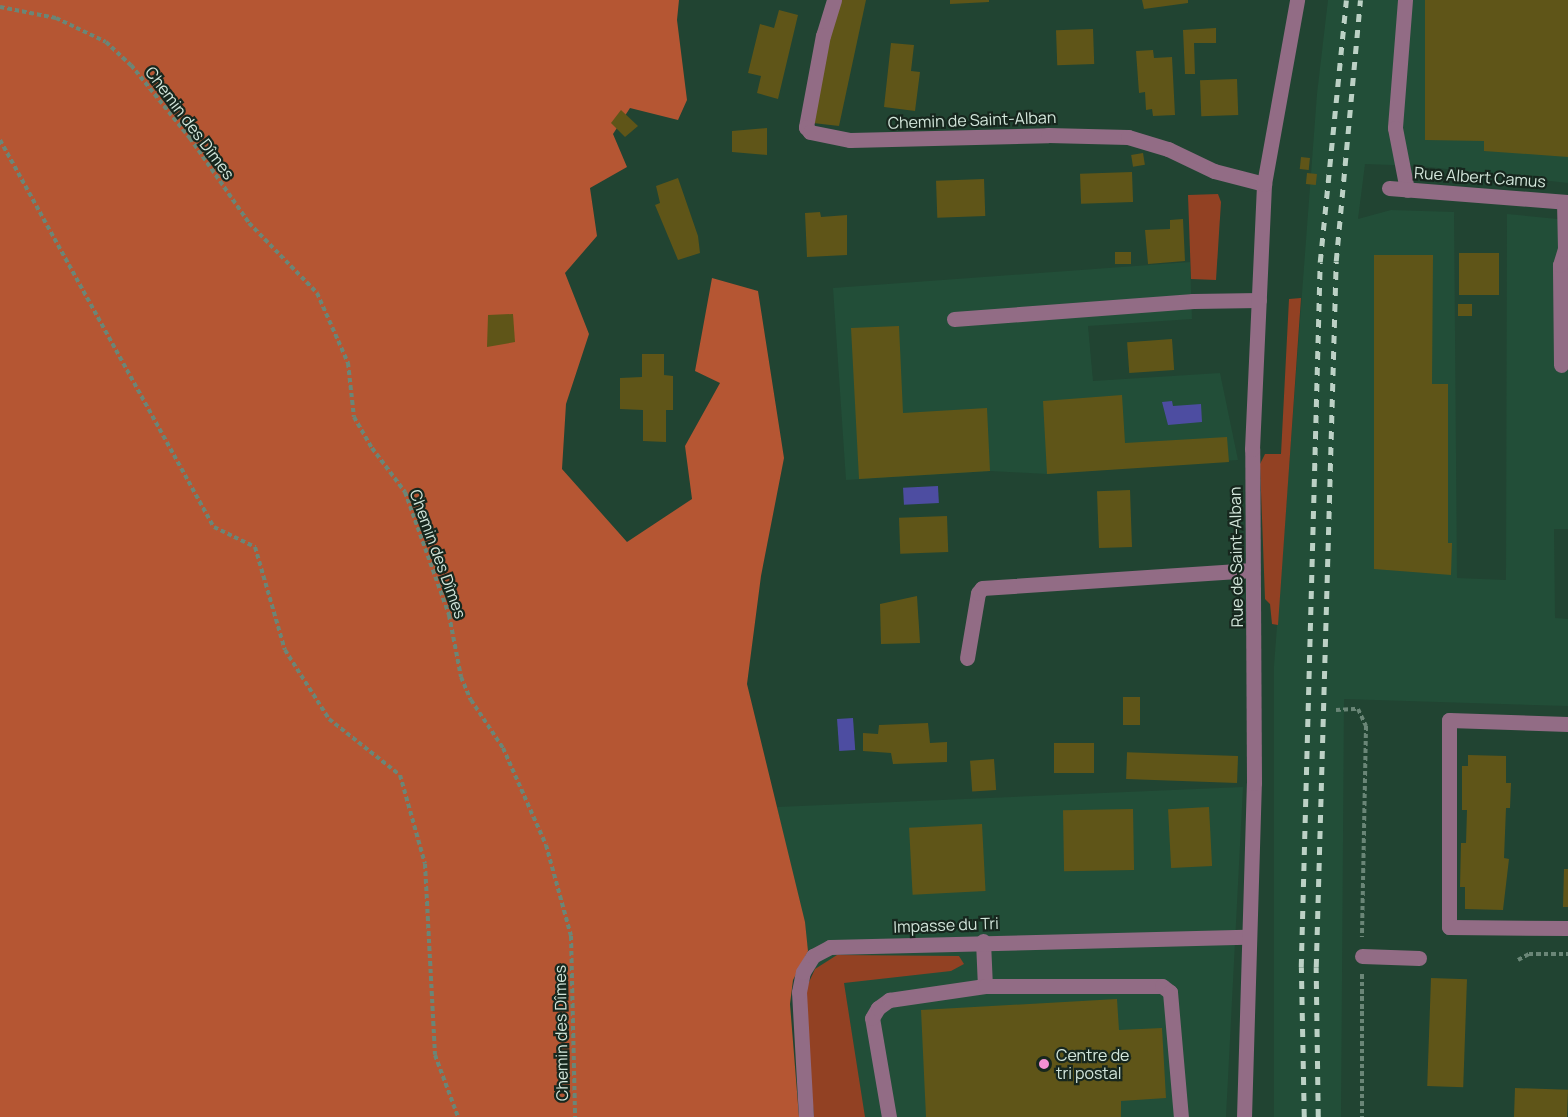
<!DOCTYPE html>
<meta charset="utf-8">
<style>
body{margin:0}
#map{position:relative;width:1568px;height:1117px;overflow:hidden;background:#214432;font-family:Manrope,sans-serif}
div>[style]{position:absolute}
.built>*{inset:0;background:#224e38}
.green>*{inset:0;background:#924123}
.forest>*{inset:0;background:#b55633}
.water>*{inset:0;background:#4d4da1;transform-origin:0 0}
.building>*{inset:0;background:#5f5518;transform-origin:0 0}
.path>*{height:4px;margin-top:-2px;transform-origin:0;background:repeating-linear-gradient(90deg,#6a8677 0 4.5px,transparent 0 7.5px)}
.minor>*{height:15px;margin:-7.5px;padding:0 7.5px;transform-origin:7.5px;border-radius:7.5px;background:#926c85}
.rail>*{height:4.5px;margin-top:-2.25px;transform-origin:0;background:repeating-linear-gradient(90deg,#bcd1c5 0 8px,transparent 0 16px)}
.dots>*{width:16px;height:16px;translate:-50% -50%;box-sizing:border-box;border:3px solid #17271e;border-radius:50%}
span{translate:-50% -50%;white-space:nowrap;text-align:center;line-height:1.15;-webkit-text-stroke:4.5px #17271e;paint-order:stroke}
.street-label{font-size:16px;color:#d3e6db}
.poi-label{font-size:16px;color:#d3e6db}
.left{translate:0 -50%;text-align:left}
</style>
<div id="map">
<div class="built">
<i style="clip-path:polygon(1328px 0,1568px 0,1568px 183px,1421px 166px,1365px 164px,1358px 219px,1391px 210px,1454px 212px,1457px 578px,1506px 580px,1507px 214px,1568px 220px,1568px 529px,1554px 529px,1555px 618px,1568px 619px,1568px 706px,1344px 699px,1341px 1117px,1274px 1117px,1274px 666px,1317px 94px)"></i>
<i style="clip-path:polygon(1190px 262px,1192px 319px,1088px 326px,1093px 381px,1220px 373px,1238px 460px,1047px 474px,990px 471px,846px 480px,833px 288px)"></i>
<i style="clip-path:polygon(1243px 787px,1226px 1117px,828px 1117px,825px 1026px,777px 807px)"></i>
</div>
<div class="green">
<i style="clip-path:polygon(1218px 194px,1221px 202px,1216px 280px,1191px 279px,1188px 195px)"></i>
<i style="clip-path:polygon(1301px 298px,1278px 625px,1272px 624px,1270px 604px,1265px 599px,1260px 464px,1265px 454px,1281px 454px,1289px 299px)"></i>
<i style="clip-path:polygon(837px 955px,959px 956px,964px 964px,951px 971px,844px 983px,865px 1117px,814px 1117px,803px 995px,815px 969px)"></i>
</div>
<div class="forest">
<i style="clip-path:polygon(0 0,679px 0,677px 20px,687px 100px,678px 120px,630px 108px,613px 134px,627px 167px,590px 188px,597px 236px,565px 273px,589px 334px,566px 404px,562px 469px,627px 542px,692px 499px,685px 446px,720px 383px,695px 371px,712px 278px,758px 291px,784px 458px,761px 576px,747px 684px,805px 922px,808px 951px,793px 980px,790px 1004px,799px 1117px,0 1117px)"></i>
</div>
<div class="water">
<i style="clip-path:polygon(1172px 401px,1173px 406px,1201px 404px,1202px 422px,1168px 425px,1162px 402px)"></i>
<i style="left:938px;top:486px;width:17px;height:35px;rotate:87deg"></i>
<i style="left:853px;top:718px;width:32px;height:16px;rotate:86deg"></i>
</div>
<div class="building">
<i style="clip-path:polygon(840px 0,866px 0,839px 126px,813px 123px,826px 41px)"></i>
<i style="clip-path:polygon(950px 0,989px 0,989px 2px,950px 4px)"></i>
<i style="clip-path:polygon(1142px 0,1188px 0,1188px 3px,1144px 9px)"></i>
<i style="clip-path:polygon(1425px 0,1568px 0,1568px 157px,1484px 151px,1484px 141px,1425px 140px)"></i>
<i style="clip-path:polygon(779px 10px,798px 15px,778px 99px,757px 93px,761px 76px,748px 73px,760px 24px,774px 28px)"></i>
<i style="clip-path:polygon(1216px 28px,1216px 43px,1194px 43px,1195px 74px,1185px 74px,1183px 30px)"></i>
<i style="left:1093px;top:29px;width:35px;height:37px;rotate:88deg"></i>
<i style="clip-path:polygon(891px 43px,914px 45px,911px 71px,920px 72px,915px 111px,884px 107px)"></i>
<i style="clip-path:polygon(1153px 50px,1154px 58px,1172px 57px,1175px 115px,1153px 116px,1152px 109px,1146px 110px,1145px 92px,1139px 93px,1136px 51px)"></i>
<i style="left:1237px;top:79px;width:36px;height:37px;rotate:88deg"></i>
<i style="clip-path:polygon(621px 110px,638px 126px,625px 137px,611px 123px)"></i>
<i style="clip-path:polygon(767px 128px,767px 155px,732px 152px,732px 131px)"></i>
<i style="left:1143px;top:153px;width:12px;height:12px;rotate:81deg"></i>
<i style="left:1301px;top:157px;width:9px;height:12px;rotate:6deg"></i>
<i style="left:1132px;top:172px;width:30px;height:52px;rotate:88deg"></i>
<i style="left:1307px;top:173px;width:10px;height:11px;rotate:6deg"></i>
<i style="clip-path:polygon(678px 178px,698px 236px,700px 253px,678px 260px,655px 205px,660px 203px,656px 186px)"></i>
<i style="left:984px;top:179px;width:37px;height:48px;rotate:88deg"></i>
<i style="clip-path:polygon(820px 212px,821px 217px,847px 215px,847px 255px,807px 257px,805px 213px)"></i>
<i style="clip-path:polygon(1183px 219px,1185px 261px,1148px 264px,1145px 230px,1170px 229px,1170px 220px)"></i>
<i style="left:1115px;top:252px;width:16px;height:12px"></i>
<i style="left:1459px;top:253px;width:40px;height:42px"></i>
<i style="clip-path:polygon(1374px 255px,1433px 255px,1432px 384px,1448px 384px,1448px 543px,1452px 543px,1451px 575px,1374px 569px)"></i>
<i style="left:1458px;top:304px;width:14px;height:12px"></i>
<i style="clip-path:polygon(513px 314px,515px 342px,487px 347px,488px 315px)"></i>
<i style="clip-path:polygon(899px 326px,903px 413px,987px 408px,990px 471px,859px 479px,851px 328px)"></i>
<i style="left:1172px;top:339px;width:31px;height:45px;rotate:86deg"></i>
<i style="clip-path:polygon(642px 354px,664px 354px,664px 375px,673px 376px,673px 410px,666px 410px,666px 442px,643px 441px,643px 410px,620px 409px,620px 378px,642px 377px)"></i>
<i style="clip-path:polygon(1122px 395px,1125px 443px,1227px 437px,1229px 462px,1047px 474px,1043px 401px)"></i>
<i style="left:1130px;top:490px;width:57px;height:33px;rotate:88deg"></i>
<i style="left:947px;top:516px;width:36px;height:48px;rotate:88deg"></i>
<i style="clip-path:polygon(917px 596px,920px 643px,881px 644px,880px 604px)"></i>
<i style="left:1123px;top:697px;width:17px;height:28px"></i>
<i style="clip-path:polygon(928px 723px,930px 743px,947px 742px,947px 762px,893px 764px,891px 753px,863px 751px,863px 733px,878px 734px,879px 725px)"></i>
<i style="left:1094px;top:743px;width:30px;height:40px;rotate:90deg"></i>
<i style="clip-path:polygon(1468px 755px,1506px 756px,1506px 783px,1511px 783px,1510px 808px,1506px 808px,1504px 858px,1509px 859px,1503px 910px,1465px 909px,1465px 887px,1460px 887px,1461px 843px,1466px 843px,1467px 810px,1462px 810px,1462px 766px,1468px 766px)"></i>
<i style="left:1238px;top:756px;width:27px;height:111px;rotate:92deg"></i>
<i style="left:994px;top:759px;width:31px;height:24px;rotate:86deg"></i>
<i style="left:1209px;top:807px;width:59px;height:41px;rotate:87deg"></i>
<i style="left:1133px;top:809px;width:61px;height:70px;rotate:89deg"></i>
<i style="left:982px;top:824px;width:67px;height:73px;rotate:87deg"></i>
<i style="clip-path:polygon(1564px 869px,1568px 869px,1568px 907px,1563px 907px)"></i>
<i style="left:1431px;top:978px;width:36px;height:108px;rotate:2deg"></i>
<i style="clip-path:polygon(1117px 999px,1119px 1030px,1162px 1028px,1166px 1098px,1121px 1101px,1121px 1117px,926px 1117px,921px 1010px)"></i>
<i style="left:1515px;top:1088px;width:53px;height:29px;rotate:2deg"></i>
</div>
<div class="path">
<i style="left:0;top:7px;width:57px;rotate:11.1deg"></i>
<i style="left:56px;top:18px;width:55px;rotate:25.6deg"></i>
<i style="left:106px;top:42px;width:34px;rotate:43deg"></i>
<i style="left:131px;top:65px;width:94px;rotate:51.1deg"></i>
<i style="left:190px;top:138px;width:103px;rotate:55.2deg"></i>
<i style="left:249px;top:223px;width:98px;rotate:45.8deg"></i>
<i style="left:317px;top:293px;width:77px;rotate:66.1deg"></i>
<i style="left:348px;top:363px;width:54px;rotate:83.7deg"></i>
<i style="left:354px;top:417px;width:36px;rotate:60deg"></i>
<i style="left:372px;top:448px;width:55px;rotate:53.1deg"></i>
<i style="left:405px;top:492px;width:131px;rotate:70.3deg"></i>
<i style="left:449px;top:615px;width:63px;rotate:79deg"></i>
<i style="left:461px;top:677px;width:25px;rotate:67deg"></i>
<i style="left:471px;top:700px;width:58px;rotate:56.3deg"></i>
<i style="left:503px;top:748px;width:106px;rotate:66.1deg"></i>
<i style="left:546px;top:845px;width:94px;rotate:74.6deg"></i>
<i style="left:571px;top:936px;width:181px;rotate:88.7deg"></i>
<i style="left:0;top:140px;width:442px;rotate:61.1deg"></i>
<i style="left:214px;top:527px;width:46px;rotate:26deg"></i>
<i style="left:255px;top:547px;width:107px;rotate:73.8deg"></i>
<i style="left:285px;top:650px;width:82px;rotate:57.5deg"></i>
<i style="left:329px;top:719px;width:90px;rotate:38.3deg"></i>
<i style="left:400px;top:775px;width:92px;rotate:74.3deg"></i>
<i style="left:425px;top:864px;width:191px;rotate:87deg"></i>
<i style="left:435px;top:1055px;width:66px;rotate:69.6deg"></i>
<i style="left:1336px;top:710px;width:22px;rotate:-3deg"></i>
<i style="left:1358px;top:709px;width:19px;rotate:65deg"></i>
<i style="left:1366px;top:726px;width:211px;rotate:91.1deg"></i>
<i style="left:1518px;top:960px;width:13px;rotate:-29deg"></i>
<i style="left:1529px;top:954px;width:39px"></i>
<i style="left:1362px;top:974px;width:143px;rotate:90deg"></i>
</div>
<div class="minor">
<i style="left:834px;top:0;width:37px;rotate:107deg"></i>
<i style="left:823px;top:35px;width:94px;rotate:100.5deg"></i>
<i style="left:806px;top:127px;width:6px;rotate:51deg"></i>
<i style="left:810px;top:132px;width:41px;rotate:11.3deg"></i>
<i style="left:850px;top:140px;width:198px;rotate:-1.4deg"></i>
<i style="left:1048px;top:135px;width:80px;rotate:1.4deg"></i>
<i style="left:1128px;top:137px;width:42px;rotate:16.7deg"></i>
<i style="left:1168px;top:149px;width:51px;rotate:25.6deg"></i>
<i style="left:1214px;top:171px;width:52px;rotate:14.6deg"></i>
<i style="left:1405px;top:0;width:128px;rotate:94.5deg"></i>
<i style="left:1395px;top:128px;width:63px;rotate:79deg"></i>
<i style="left:1389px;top:188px;width:180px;rotate:4.5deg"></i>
<i style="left:954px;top:319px;width:240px;rotate:-4.3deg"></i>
<i style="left:1193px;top:301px;width:66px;rotate:-0.9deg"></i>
<i style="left:1561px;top:365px;width:100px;rotate:-90.6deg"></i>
<i style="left:1560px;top:265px;width:17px;rotate:-73deg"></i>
<i style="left:1565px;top:249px;width:47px;rotate:-91.2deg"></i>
<i style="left:967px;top:658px;width:66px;rotate:-80.4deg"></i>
<i style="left:978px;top:593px;width:6px;rotate:-51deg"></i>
<i style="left:982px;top:588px;width:271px;rotate:-3.8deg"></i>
<i style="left:1568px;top:724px;width:119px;rotate:-178.1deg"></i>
<i style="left:1449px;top:720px;width:207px;rotate:90deg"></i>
<i style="left:1449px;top:927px;width:119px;rotate:0.5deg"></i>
<i style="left:983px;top:941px;width:45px;rotate:87.5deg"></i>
<i style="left:1362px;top:956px;width:57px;rotate:2deg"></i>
<i style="left:806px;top:1117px;width:125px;rotate:-93.2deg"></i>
<i style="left:799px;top:992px;width:20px;rotate:-79deg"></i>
<i style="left:803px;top:972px;width:19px;rotate:-58deg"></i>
<i style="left:813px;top:956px;width:19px;rotate:-28deg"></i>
<i style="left:830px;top:947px;width:416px;rotate:-1.4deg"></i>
<i style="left:889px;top:1117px;width:100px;rotate:-99.7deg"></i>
<i style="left:872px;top:1018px;width:12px;rotate:-59deg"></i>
<i style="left:878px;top:1008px;width:14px;rotate:-36deg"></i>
<i style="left:889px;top:1000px;width:97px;rotate:-8.3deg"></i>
<i style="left:985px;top:986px;width:177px"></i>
<i style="left:1162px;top:986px;width:10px;rotate:37deg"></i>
<i style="left:1170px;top:992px;width:125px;rotate:85deg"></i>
<i style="left:1244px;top:1117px;width:334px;rotate:-88.3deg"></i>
<i style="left:1254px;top:783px;width:334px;rotate:-90.3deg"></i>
<i style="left:1252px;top:449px;width:265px;rotate:-87.4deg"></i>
<i style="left:1264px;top:184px;width:187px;rotate:-79.8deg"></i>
</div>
<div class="rail">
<i style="left:1304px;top:1117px;width:150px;rotate:-91.1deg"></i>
<i style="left:1301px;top:967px;width:705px;rotate:-88.46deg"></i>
<i style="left:1320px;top:262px;width:263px;rotate:-84.3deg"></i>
<i style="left:1318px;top:1117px;width:150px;rotate:-90.8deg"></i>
<i style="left:1316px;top:967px;width:706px;rotate:-88.38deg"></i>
<i style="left:1336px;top:261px;width:262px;rotate:-84.7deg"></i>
</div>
<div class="dots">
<i style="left:1044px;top:1064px;background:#f491d4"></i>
</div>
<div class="street-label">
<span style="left:972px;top:120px;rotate:-2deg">Chemin de Saint-Alban</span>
<span style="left:190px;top:123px;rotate:53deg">Chemin des Dîmes</span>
<span style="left:1480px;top:177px;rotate:4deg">Rue Albert Camus</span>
<span style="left:438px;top:554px;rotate:70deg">Chemin des Dîmes</span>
<span style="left:1236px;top:557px;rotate:-91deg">Rue de Saint-Alban</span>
<span style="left:946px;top:925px;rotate:-2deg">Impasse du Tri</span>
<span style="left:561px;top:1033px;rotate:-91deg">Chemin des Dîmes</span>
</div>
<div class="poi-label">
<span class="left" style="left:1056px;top:1064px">Centre de<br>tri postal</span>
</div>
</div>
